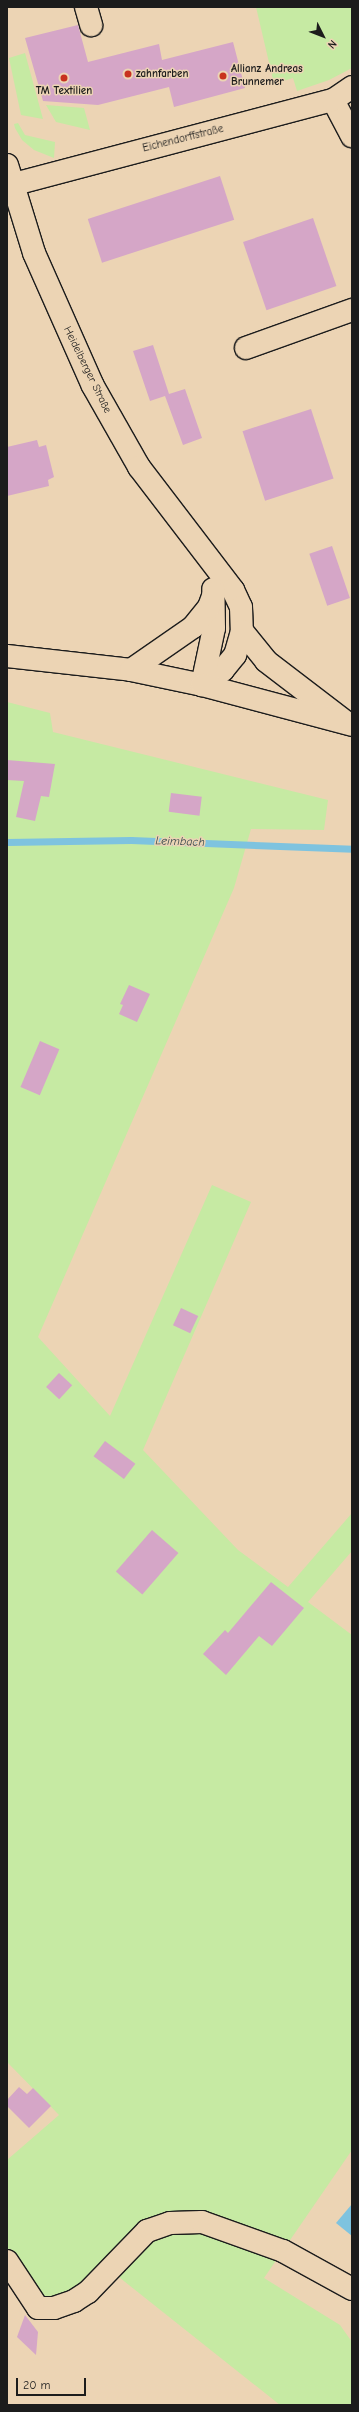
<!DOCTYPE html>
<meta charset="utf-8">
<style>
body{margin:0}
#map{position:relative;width:359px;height:2412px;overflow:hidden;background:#ecd4b4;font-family:"Comic Neue",sans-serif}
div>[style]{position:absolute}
.green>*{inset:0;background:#c6eaa3}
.water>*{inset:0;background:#7ec3df}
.stream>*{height:7px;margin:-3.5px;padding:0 3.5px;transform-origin:3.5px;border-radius:3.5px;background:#7ec3df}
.building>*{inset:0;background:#d5a6c7;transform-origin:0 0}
.roads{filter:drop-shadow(1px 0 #1c1c1c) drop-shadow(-1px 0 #1c1c1c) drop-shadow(0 1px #1c1c1c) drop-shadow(0 -1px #1c1c1c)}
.minor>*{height:22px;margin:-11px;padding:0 11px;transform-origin:11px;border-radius:11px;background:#ecd4b4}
.major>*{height:22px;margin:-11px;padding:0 11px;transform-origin:11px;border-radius:11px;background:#ecd4b4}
.dots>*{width:11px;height:11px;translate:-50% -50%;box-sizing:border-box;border:2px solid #ecd4b4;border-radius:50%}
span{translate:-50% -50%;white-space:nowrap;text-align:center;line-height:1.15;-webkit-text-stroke:3px #ecd4b4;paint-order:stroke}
.poi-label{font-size:11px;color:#1c1c1c;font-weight:700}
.left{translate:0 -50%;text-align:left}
.street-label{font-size:11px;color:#1c1c1c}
.water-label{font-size:12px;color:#34464d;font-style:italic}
.frame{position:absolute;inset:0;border:8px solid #1c1c1c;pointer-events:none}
.north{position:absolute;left:303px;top:16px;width:40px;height:40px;-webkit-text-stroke:3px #ecd4b4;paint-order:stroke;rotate:132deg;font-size:11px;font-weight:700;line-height:16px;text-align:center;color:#1c1c1c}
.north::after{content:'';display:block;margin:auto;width:14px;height:18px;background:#1c1c1c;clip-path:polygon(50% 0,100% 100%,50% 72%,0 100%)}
.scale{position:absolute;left:16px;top:2378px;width:70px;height:18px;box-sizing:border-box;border:2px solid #1c1c1c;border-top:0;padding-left:5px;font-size:12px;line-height:14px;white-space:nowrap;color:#1c1c1c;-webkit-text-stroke:3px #ecd4b4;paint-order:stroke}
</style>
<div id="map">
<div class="green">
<i style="clip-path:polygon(256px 7px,352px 7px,352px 68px,329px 80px,297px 91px,293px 78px,274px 84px)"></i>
<i style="clip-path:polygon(25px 53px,43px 119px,21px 115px,9px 58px)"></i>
<i style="clip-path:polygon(46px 105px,84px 108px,90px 130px,56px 122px)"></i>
<i style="clip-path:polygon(18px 123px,25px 135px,55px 142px,54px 158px,34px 150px,22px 140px,15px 128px,14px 124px)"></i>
<i style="clip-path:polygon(7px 702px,50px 713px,53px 732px,328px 800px,324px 830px,251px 829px,234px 888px,38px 1337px,110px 1416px,212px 1185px,251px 1202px,143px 1450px,238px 1550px,288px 1587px,352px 1513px,352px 1551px,308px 1602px,352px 1635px,352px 2150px,264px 2278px,340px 2325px,352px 2342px,352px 2405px,280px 2405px,110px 2270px,54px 2308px,7px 2262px,7px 2160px,59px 2115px,7px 2062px)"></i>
</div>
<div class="water">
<i style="clip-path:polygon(352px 2204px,352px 2236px,336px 2223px)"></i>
</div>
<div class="stream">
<i style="left:7px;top:842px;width:124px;rotate:-0.9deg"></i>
<i style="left:131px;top:840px;width:221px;rotate:2.3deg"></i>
</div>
<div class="building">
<i style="clip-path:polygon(78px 25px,88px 62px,159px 44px,162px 60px,233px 42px,245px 88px,174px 107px,169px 87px,98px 105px,43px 101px,25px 38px)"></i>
<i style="left:220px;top:176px;width:46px;height:139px;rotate:72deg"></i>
<i style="left:313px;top:218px;width:72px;height:74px;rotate:71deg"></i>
<i style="clip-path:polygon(153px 345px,169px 394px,185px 389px,202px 438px,183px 445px,165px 396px,150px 401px,133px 351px)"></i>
<i style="left:311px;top:409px;width:73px;height:72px;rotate:72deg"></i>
<i style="clip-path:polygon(37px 440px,39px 447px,46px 445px,54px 477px,48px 480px,49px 486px,7px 496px,7px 447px)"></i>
<i style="left:332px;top:546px;width:55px;height:24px;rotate:71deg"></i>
<i style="clip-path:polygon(7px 760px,55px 764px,49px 797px,41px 796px,35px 821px,16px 817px,24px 781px,7px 780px)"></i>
<i style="left:171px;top:793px;width:31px;height:19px;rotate:7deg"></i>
<i style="clip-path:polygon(129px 985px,150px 994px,137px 1022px,119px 1014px,123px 1005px,120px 1004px)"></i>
<i style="left:40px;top:1041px;width:21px;height:50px;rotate:23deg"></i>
<i style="left:181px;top:1308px;width:19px;height:19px;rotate:25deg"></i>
<i style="left:59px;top:1373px;width:18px;height:19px;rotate:43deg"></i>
<i style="left:105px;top:1441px;width:38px;height:19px;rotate:37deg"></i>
<i style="left:152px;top:1530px;width:35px;height:55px;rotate:41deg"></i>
<i style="clip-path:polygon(271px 1582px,304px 1608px,272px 1646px,259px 1636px,226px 1675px,203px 1654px,225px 1630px,228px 1633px)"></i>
<i style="clip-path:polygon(19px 2087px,27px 2094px,33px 2088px,51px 2106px,29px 2128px,7px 2106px,7px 2100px)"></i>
<i style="clip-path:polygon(25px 2315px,38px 2332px,36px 2355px,17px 2337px)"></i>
</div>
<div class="roads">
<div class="minor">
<i style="left:86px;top:7px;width:19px;rotate:74deg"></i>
<i style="left:333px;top:100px;width:41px;rotate:62.2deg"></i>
<i style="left:7px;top:165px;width:92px;rotate:72.9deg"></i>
<i style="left:34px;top:253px;width:145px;rotate:66.1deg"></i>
<i style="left:93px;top:386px;width:93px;rotate:60.4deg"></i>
<i style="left:139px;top:467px;width:155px;rotate:52.6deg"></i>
<i style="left:233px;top:590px;width:19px;rotate:65deg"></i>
<i style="left:241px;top:607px;width:24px;rotate:88deg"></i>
<i style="left:242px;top:631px;width:25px;rotate:106deg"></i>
<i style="left:235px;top:655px;width:19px;rotate:129deg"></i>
<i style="left:223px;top:670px;width:26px;rotate:144deg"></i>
<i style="left:7px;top:186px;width:337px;rotate:-14.8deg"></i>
<i style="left:333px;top:100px;width:23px;rotate:-34deg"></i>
<i style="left:246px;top:348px;width:113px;rotate:-19.7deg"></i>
<i style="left:242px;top:631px;width:38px;rotate:51deg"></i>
<i style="left:266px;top:661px;width:102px;rotate:37.4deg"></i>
<i style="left:202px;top:685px;width:58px;rotate:-78.1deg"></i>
<i style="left:214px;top:628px;width:39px;rotate:-91deg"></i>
<i style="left:7px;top:2261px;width:56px;rotate:56.6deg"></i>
<i style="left:38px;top:2308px;width:16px"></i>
<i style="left:54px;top:2308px;width:21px;rotate:-19deg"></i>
<i style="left:74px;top:2301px;width:17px;rotate:-33deg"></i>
<i style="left:88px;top:2292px;width:85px;rotate:-46deg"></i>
<i style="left:147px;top:2231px;width:24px;rotate:-19deg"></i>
<i style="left:170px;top:2223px;width:32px;rotate:-2deg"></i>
<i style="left:202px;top:2222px;width:86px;rotate:19.7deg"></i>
<i style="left:283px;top:2251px;width:79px;rotate:28.8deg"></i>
</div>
<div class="major">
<i style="left:7px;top:656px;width:125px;rotate:6.4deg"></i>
<i style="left:131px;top:670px;width:73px;rotate:11.9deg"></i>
<i style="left:202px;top:685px;width:155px;rotate:14.9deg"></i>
<i style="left:131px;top:670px;width:75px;rotate:-34.7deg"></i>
<i style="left:193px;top:627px;width:26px;rotate:-51deg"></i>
<i style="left:209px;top:607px;width:15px;rotate:-70deg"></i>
</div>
</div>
<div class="dots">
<i style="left:128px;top:74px;background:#c8321e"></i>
<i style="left:223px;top:76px;background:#c8321e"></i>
<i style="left:64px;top:78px;background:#c8321e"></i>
</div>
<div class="poi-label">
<span class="left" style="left:231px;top:76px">Allianz Andreas<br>Brunnemer</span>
<span class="left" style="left:136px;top:74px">zahnfarben</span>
<span style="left:64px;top:91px">TM Textilien</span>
</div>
<div class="street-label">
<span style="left:183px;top:139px;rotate:-14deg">Eichendorffstraße</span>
<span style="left:87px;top:370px;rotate:64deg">Heidelberger Straße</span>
</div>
<div class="water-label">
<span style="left:180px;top:842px;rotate:2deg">Leimbach</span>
</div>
<div class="frame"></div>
<div class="north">N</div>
<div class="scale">20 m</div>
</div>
